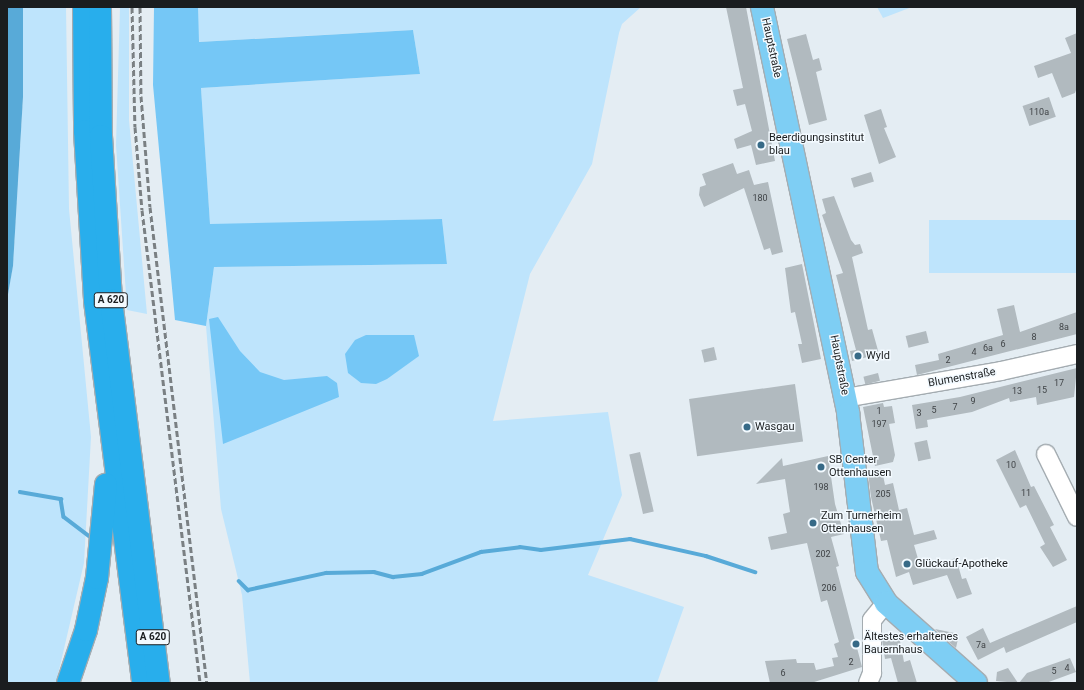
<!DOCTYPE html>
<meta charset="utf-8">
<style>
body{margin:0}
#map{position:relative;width:1084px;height:690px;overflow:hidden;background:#e4edf3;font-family:Roboto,sans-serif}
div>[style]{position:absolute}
.green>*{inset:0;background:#bee4fc;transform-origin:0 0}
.forest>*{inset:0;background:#75c7f6}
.water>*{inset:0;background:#58aad8}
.stream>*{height:3.5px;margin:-1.75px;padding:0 1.75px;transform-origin:1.75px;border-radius:1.75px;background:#58aad8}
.building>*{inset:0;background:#b1babf;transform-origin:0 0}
.roads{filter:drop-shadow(1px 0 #a4acb1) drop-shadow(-1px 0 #a4acb1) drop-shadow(0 1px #a4acb1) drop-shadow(0 -1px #a4acb1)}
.minor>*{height:18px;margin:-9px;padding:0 9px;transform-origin:9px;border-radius:9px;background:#fff}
.major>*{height:22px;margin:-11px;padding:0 11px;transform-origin:11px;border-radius:11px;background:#7ecef4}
.highway>*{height:22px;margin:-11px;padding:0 11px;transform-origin:11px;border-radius:11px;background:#28aeec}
.rail>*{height:3px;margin-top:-1.5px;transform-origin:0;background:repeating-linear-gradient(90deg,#7a8083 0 6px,transparent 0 9px)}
.dots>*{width:11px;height:11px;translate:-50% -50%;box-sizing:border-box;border:2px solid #f3faff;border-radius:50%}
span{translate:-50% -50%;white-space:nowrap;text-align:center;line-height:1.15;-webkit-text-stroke:3px #f3faff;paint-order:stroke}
.number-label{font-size:9px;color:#404447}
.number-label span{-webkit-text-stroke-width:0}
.shield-label span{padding:1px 3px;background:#f3faff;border:1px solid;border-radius:3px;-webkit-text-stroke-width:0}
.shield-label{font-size:10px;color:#1a1d1f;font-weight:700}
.street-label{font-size:11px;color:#1a1d1f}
.poi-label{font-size:11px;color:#1a1d1f}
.left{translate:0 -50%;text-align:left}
.frame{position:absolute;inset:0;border:8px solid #1a1d1f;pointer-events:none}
</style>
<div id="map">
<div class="green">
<i style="clip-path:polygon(23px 7px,66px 7px,69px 209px,91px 437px,84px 563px,56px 683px,7px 683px,7px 300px,13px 266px,23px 97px)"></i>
<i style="clip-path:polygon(120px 7px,129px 7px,129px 120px,147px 314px,127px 310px,116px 145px)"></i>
<i style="clip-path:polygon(198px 7px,641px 7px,622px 24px,619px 33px,592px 164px,530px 274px,493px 421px,608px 412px,622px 495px,588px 575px,684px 607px,657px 683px,250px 683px,242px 595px,221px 509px,206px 326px,214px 267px,447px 264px,442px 219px,210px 225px,201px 88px,420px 74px,413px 30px,198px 42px)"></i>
<i style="clip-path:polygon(877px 7px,912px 7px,883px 18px)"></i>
<i style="left:1077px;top:220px;width:53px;height:148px;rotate:90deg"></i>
</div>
<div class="forest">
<i style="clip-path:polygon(154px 7px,198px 7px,199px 42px,413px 30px,420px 74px,201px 88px,210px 224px,442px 219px,447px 264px,214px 267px,206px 326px,175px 320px,153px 85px)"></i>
<i style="clip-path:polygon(218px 317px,240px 351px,260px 372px,284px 380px,327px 376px,337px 383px,339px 397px,223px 444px,209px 319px)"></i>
<i style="clip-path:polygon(366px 335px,414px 335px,419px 356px,387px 379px,376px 384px,361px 383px,348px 373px,345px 354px,355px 340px)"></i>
</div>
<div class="water">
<i style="clip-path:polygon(7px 7px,23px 7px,23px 97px,13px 266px,7px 300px)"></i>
</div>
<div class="stream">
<i style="left:20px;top:492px;width:42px;rotate:9.7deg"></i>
<i style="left:61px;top:499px;width:18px;rotate:81deg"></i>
<i style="left:64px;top:517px;width:35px;rotate:37deg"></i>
<i style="left:239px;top:581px;width:13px;rotate:45deg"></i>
<i style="left:248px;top:590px;width:80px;rotate:-12.3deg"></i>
<i style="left:326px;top:573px;width:48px;rotate:-1.2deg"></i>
<i style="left:374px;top:572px;width:20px;rotate:15deg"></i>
<i style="left:393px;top:577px;width:29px;rotate:-6deg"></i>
<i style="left:422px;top:574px;width:63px;rotate:-20.4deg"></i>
<i style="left:481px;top:552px;width:39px;rotate:-7deg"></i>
<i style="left:520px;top:547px;width:21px;rotate:8deg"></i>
<i style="left:541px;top:550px;width:90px;rotate:-7deg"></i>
<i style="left:630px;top:539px;width:78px;rotate:12.6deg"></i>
<i style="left:706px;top:556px;width:52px;rotate:18.1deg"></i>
</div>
<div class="building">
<i style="clip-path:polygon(726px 7px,746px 7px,775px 161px,756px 165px,751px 145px,737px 149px,734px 139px,752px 131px,745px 104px,737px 106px,733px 90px,743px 88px)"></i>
<i style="clip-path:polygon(1077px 33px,1077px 87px,1075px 93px,1062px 98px,1052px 73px,1038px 78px,1034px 66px,1071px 53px,1065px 38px)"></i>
<i style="clip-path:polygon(806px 34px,813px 60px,819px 58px,822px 70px,816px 72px,827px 120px,809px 125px,787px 39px)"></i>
<i style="left:1049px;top:97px;width:21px;height:28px;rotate:71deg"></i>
<i style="clip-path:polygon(881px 109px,887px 127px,884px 128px,896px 157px,879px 164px,864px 115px)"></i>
<i style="clip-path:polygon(733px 163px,737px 174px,749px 170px,754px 185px,768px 182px,783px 252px,772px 255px,770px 248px,764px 250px,744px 188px,704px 207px,699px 195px,700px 187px,706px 185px,702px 174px)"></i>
<i style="left:871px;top:172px;width:10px;height:21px;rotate:73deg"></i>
<i style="clip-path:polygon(834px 196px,851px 240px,855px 245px,860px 244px,863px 253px,852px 257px,868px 330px,872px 329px,879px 354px,852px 361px,850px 351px,856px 350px,836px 275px,843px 273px,822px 215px,826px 213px,822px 199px)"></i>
<i style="clip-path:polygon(802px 264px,821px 359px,802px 363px,798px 344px,802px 344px,795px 312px,791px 313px,785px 268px)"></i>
<i style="clip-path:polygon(1014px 305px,1020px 332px,1077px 312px,1077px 334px,917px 375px,915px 365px,939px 360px,938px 354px,1003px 335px,997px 309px)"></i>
<i style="left:926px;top:331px;width:12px;height:21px;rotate:76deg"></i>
<i style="left:714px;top:347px;width:13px;height:13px;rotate:77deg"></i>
<i style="clip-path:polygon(1077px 368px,1074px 397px,1037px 405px,1036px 397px,1010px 402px,1009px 398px,972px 412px,927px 420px,928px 427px,916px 429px,912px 405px,960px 397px)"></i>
<i style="left:878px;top:373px;width:8px;height:15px;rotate:76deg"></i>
<i style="left:795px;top:384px;width:58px;height:107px;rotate:82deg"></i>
<i style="clip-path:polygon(883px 403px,884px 407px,892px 406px,895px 423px,889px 424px,895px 455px,893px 462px,875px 466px,863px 407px)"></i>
<i style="left:927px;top:440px;width:19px;height:13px;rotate:78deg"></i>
<i style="clip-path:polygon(1015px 450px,1031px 487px,1034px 486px,1054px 525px,1050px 527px,1067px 560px,1053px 567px,1040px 547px,1045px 544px,1026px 505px,1020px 508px,996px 460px)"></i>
<i style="left:640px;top:452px;width:61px;height:11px;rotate:77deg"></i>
<i style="clip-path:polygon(828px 456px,835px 504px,844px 534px,831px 537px,839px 566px,836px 567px,862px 667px,811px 683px,770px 683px,765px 661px,796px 659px,797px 663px,814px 663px,816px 670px,834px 666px,832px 658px,838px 657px,834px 644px,839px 642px,827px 600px,821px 602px,807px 543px,771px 550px,768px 537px,787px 533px,783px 514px,790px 512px,785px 479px,756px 484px,782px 458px,783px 466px)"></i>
<i style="clip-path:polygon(882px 470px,885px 485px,893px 483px,899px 510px,907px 508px,914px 535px,934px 530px,937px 539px,914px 545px,921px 569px,956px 558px,962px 579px,966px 578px,972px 594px,957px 599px,947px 575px,913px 585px,909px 572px,896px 577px,887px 540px,881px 541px,871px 497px,868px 473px)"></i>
<i style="clip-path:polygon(1077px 606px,1077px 622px,1006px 653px,1004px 647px,978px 660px,966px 637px,983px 628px,990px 643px)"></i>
<i style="clip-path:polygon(935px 629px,959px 634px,956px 648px,942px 636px)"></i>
<i style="clip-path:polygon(899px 636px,904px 662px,910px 660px,917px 683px,898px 683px,891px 658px,885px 659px,882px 640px)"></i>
<i style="clip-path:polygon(1070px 658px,1076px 672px,1046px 683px,1019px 683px,1027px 673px)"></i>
<i style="clip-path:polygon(1008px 668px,1018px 683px,996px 681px,997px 672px)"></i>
</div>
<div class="roads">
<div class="minor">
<i style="left:845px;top:398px;width:158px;rotate:-9.8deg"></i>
<i style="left:1001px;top:371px;width:78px;rotate:-12.6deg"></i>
<i style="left:1046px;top:454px;width:70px;rotate:63.8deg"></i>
<i style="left:868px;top:683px;width:11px;rotate:-68deg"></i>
<i style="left:872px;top:673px;width:53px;rotate:-90deg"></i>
<i style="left:872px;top:620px;width:22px;rotate:-51deg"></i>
</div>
<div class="major">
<i style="left:762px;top:7px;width:415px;rotate:78deg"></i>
<i style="left:848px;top:413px;width:160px;rotate:83.2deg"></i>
<i style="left:867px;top:572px;width:36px;rotate:58deg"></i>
<i style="left:886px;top:603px;width:120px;rotate:41.6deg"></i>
</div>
<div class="highway">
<i style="left:84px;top:7px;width:124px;rotate:89.5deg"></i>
<i style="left:85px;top:131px;width:170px;rotate:86.6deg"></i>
<i style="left:95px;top:301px;width:385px;rotate:82.8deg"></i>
<i style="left:100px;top:7px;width:129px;rotate:89.6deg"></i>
<i style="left:101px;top:136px;width:164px;rotate:86.5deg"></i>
<i style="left:111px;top:300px;width:386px;rotate:82.9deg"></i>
<i style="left:68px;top:683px;width:56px;rotate:-71.2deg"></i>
<i style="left:86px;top:630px;width:53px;rotate:-78.1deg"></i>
<i style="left:97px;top:578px;width:94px;rotate:-84.5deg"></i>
</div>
</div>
<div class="rail">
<i style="left:132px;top:7px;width:120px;rotate:88.6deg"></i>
<i style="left:135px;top:127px;width:83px;rotate:85.2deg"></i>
<i style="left:142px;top:210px;width:477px;rotate:83deg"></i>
<i style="left:140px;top:7px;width:89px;rotate:89.4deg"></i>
<i style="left:141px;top:96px;width:111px;rotate:85.4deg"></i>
<i style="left:150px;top:207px;width:479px;rotate:83.2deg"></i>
</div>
<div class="dots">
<i style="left:761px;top:145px;background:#376a87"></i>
<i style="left:858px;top:356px;background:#376a87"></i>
<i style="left:747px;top:427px;background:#376a87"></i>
<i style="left:821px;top:467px;background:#376a87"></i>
<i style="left:813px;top:523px;background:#376a87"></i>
<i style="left:907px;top:564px;background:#376a87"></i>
<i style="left:856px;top:644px;background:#376a87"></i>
</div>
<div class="number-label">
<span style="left:1039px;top:112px">110a</span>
<span style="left:760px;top:198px">180</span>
<span style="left:1064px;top:327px">8a</span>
<span style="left:1034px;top:337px">8</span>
<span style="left:1003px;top:344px">6</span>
<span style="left:988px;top:348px">6a</span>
<span style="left:974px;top:352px">4</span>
<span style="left:948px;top:360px">2</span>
<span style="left:1059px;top:383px">17</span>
<span style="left:1042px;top:390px">15</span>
<span style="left:1017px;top:391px">13</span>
<span style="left:973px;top:401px">9</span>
<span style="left:955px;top:407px">7</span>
<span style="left:934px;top:410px">5</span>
<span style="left:879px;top:411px">1</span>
<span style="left:919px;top:413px">3</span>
<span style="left:879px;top:424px">197</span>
<span style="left:1011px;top:465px">10</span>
<span style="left:821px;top:487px">198</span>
<span style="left:1026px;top:493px">11</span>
<span style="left:883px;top:494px">205</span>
<span style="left:823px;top:554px">202</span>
<span style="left:829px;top:588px">206</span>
<span style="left:981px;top:645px">7a</span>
<span style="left:851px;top:662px">2</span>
<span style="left:1067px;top:668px">4</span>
<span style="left:1054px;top:671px">5</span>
<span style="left:783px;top:673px">6</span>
</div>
<div class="shield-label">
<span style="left:111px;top:300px">A 620</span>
<span style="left:153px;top:637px">A 620</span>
</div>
<div class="street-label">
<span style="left:771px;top:48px;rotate:78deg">Hauptstraße</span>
<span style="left:839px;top:365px;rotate:79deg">Hauptstraße</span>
<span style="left:962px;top:378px;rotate:-10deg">Blumenstraße</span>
</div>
<div class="poi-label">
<span class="left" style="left:769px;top:145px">Beerdigungsinstitut<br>blau</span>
<span class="left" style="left:866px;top:356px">Wyld</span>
<span class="left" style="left:755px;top:427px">Wasgau</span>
<span class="left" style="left:829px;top:467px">SB Center<br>Ottenhausen</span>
<span class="left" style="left:821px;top:523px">Zum Turnerheim<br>Ottenhausen</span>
<span class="left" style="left:915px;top:564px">Glückauf-Apotheke</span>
<span class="left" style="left:864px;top:644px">Ältestes erhaltenes<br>Bauernhaus</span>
</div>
<div class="frame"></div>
</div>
